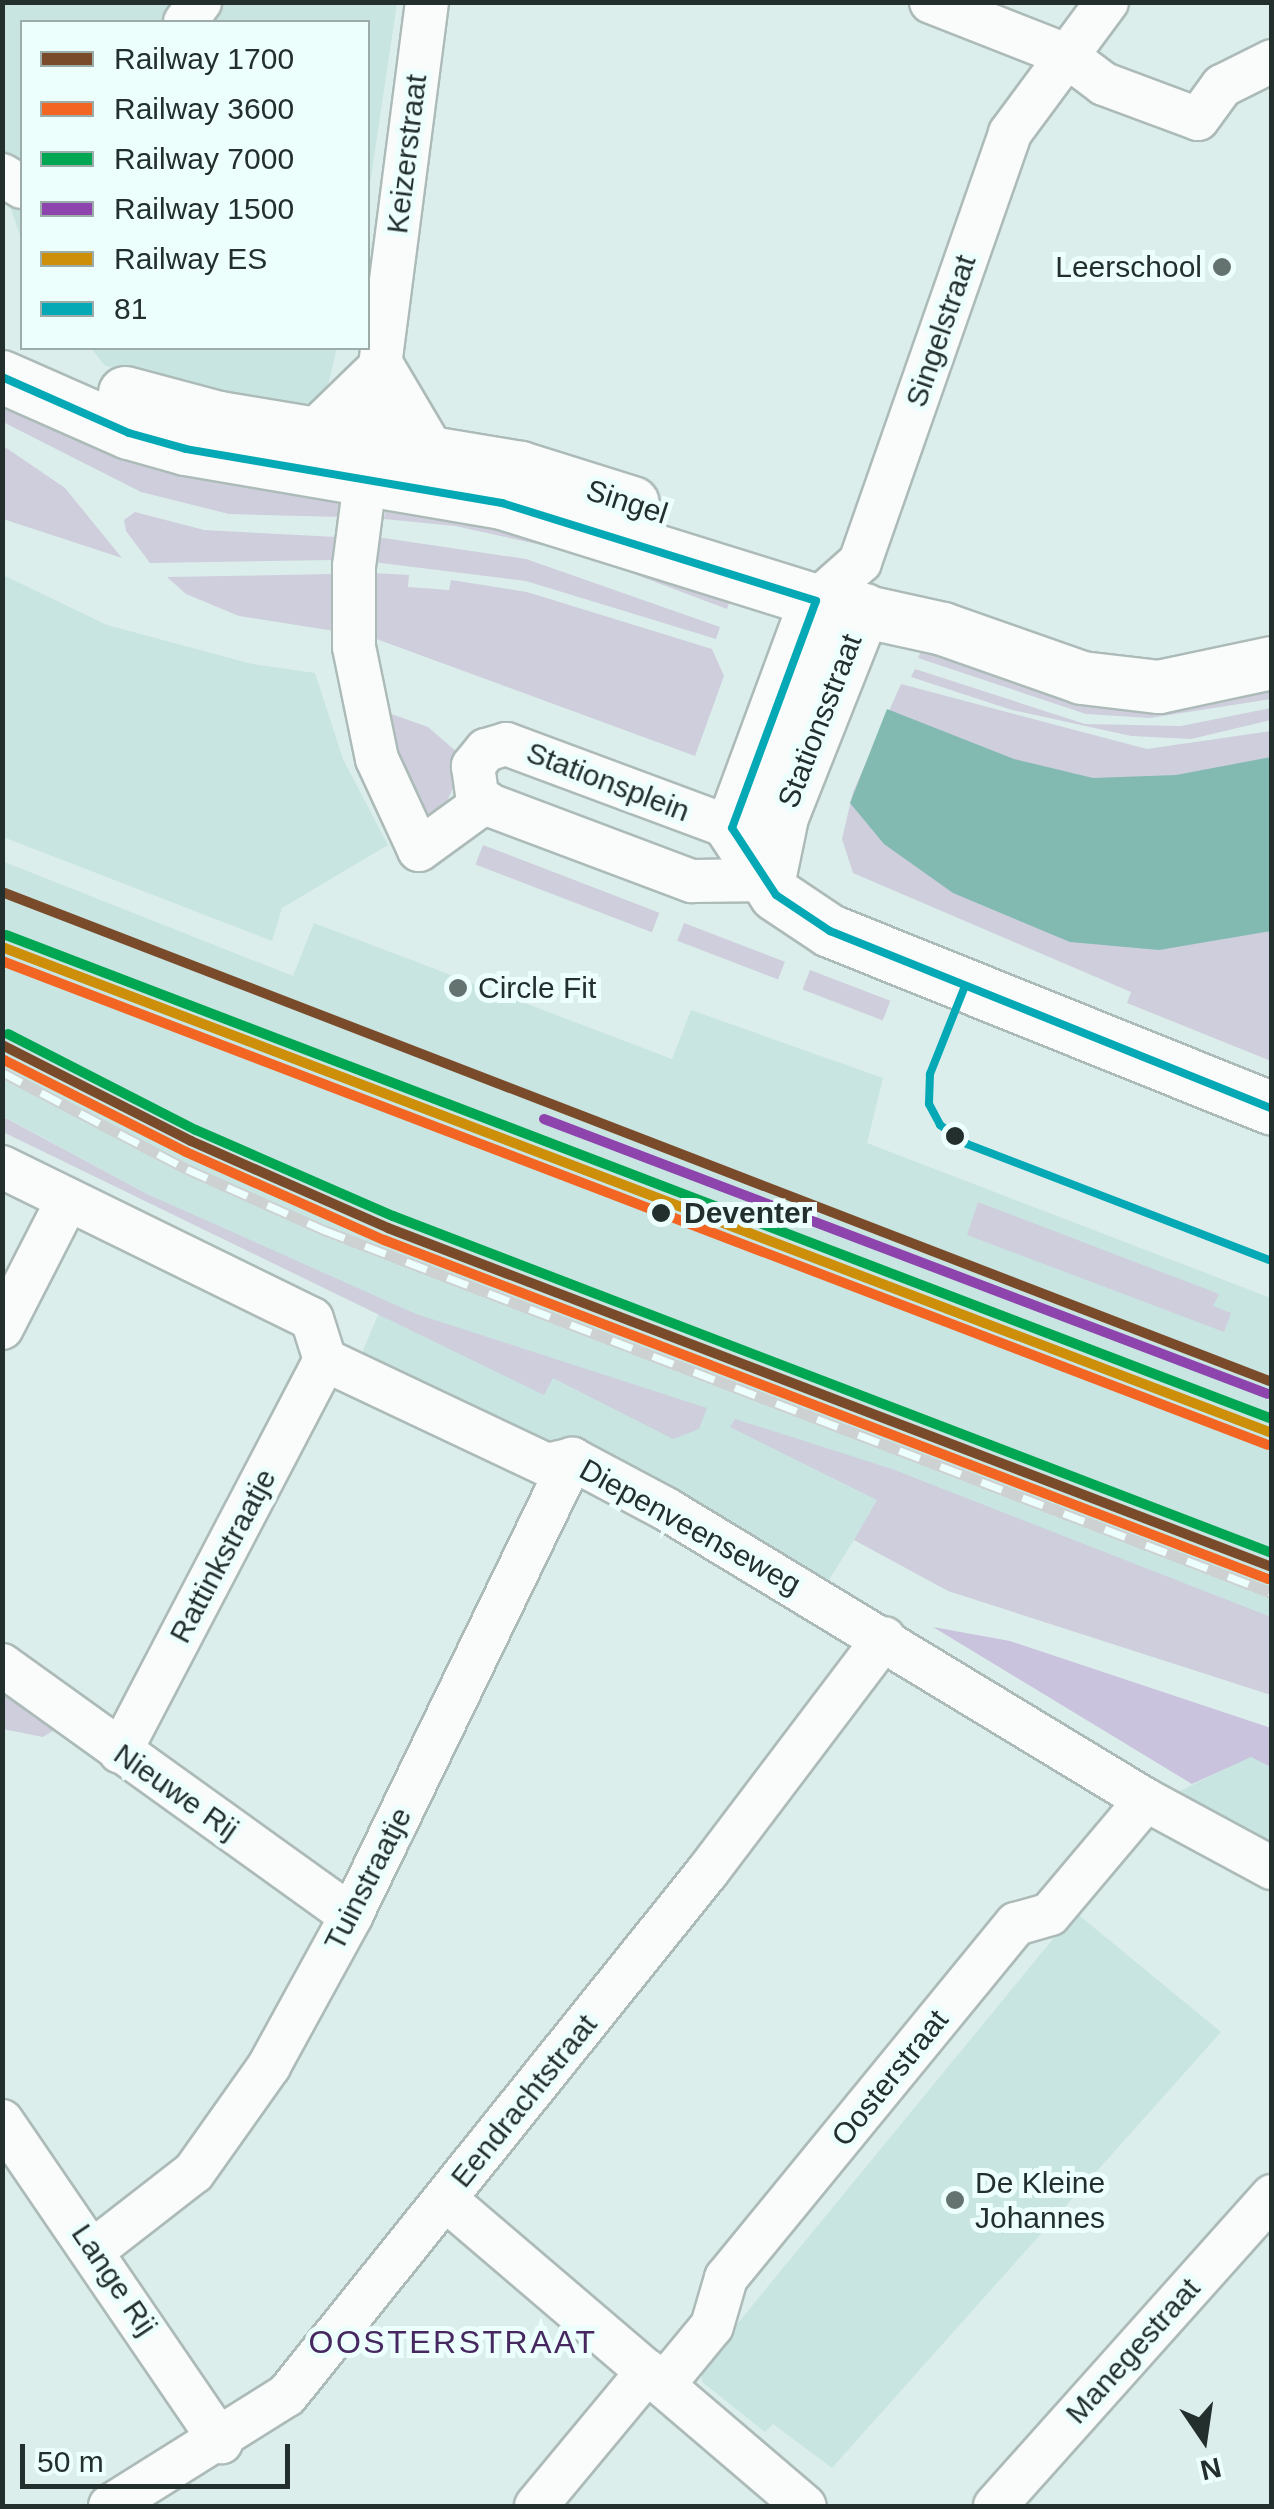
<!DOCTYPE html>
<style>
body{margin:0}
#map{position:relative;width:1274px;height:2509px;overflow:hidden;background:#dceeeb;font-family:Arial,sans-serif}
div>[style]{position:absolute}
.built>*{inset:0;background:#c8e5e1}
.green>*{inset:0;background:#cecedd;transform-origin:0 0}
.forest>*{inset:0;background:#c9c3dd}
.water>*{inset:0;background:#82bab2}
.roads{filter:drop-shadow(2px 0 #adbbb8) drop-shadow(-2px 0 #adbbb8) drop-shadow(0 2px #adbbb8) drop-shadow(0 -2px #adbbb8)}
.minor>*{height:42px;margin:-21px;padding:0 21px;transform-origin:21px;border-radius:21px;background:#fafcfc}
.tertiary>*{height:52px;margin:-26px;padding:0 26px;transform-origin:26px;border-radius:26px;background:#fafcfc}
.rail>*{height:11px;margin-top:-5.5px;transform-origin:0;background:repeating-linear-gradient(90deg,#ecfffc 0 22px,#cdd1d1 0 44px);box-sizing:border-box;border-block:2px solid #cdd1d1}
.bus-1>*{height:8px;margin:-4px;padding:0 4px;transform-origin:4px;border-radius:4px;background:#05a9b5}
.rail-1>*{height:10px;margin:-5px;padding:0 5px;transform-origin:5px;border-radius:5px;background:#7a4b2a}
.rail-2>*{height:10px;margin:-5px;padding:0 5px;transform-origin:5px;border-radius:5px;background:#f26522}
.rail-3>*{height:10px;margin:-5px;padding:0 5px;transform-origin:5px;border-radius:5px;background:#00a651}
.rail-4>*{height:10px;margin:-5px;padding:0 5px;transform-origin:5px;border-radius:5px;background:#8e44ad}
.rail-5>*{height:10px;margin:-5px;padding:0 5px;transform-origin:5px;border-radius:5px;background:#cd8e09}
.dots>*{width:28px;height:28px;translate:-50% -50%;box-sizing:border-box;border:5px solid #ecfffc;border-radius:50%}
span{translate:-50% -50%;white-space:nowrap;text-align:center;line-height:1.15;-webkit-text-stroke:10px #ecfffc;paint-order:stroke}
.street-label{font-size:30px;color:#232f2d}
.poi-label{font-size:30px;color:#232f2d}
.right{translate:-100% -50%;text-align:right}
.left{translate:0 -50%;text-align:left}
.stop-label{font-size:30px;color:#232f2d;font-weight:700}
.neighbourhood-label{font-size:32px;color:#46275f;letter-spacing:2.5px}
.frame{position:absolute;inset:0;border:5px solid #232f2d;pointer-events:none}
.legend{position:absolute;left:20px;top:20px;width:350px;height:330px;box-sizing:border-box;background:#ecfffc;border:2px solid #9caca9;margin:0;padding:12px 18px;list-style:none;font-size:30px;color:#232f2d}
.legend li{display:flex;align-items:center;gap:20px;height:50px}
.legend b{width:50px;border:2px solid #9caca9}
.north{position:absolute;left:1154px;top:2389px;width:100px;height:100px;-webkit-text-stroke:8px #ecfffc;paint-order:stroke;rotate:167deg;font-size:28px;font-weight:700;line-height:40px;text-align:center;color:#232f2d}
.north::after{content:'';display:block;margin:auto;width:35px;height:45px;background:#232f2d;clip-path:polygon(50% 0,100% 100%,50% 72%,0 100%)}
.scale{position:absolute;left:20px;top:2444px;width:270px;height:45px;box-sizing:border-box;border:5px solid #232f2d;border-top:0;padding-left:12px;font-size:30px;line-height:35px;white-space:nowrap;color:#232f2d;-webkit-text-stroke:8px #ecfffc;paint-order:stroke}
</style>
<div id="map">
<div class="built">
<i style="clip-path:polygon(2px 3px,397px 3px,368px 197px,368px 22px,22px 22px,22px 242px,3px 185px)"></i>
<i style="clip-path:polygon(91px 348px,337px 348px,323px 406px,215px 404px,104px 365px)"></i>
<i style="clip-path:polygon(3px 575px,107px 625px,252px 664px,315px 673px,343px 759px,388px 845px,282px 908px,272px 941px,3px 837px)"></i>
<i style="clip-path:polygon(2px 861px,293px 976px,314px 923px,672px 1059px,691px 1010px,883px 1078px,867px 1143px,1271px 1298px,1271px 1636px,878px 1501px,829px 1580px,564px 1436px,554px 1451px,361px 1355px,384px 1301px,147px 1194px,3px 1116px)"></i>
<i style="clip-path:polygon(1251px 1756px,1271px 1767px,1271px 1851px,1172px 1795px)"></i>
<i style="clip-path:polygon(1075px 1912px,1221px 2032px,832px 2468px,773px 2424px,765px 2432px,702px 2382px,701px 2368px)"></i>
</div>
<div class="green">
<i style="clip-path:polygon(3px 394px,345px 490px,341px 517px,229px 514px,141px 492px,3px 422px)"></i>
<i style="clip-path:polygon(2px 445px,65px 488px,122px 558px,3px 519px)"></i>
<i style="clip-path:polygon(388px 494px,733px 594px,727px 609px,578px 553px,455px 526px,384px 519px)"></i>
<i style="clip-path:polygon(135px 512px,204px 530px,337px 537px,333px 560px,150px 563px,126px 531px,124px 520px)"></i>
<i style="clip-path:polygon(377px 537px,526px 559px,720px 627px,716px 639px,526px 581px,373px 562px)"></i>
<i style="clip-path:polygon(373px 573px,409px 575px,408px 587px,449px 590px,451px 580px,527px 592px,712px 649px,724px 676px,695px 756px,371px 637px)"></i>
<i style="clip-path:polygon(332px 574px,334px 631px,239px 616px,186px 594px,167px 577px)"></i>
<i style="clip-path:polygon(925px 642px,1271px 682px,1271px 699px,1150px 718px,1086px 714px,918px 658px)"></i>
<i style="clip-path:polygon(915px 669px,1085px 724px,1181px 726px,1271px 708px,1271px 720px,1191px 739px,1131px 736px,1012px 710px,911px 677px)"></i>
<i style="clip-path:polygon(901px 684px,1147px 749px,1271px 731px,1271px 1061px,1127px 1003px,1131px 992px,853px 873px,842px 839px,853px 792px)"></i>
<i style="clip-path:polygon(386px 712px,428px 727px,458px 753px,458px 778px,434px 828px,396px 749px)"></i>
<i style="left:483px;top:845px;width:189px;height:21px;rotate:21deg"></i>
<i style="left:684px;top:923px;width:108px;height:19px;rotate:21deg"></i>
<i style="left:810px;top:970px;width:86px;height:21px;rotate:21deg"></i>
<i style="clip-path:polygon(2px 1116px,147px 1194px,416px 1314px,707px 1408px,699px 1429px,673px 1439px,553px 1378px,544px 1395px,3px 1132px)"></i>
<i style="clip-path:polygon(978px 1202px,1219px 1294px,1213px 1306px,1231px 1313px,1224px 1332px,967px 1235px)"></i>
<i style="clip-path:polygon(735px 1419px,892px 1469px,1271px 1617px,1271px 1695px,948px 1591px,854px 1540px,877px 1500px,730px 1427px)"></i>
<i style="clip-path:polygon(2px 1685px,62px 1725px,43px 1737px,3px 1729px)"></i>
</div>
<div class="forest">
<i style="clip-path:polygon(933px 1627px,1010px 1641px,1271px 1728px,1271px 1767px,1251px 1757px,1192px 1784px)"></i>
</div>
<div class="water">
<i style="clip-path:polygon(887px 709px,1014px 759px,1093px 778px,1176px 775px,1271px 757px,1271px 931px,1159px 950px,1070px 942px,953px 893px,884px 844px,850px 803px)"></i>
</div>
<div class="roads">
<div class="minor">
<i style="left:427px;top:2px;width:569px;rotate:97.37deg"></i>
<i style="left:354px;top:566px;width:81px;rotate:90deg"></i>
<i style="left:354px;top:647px;width:114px;rotate:78.4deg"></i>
<i style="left:377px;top:759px;width:100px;rotate:65.2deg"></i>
<i style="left:419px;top:850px;width:82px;rotate:-36deg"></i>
<i style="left:931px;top:2px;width:143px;rotate:21.4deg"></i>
<i style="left:1064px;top:54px;width:50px;rotate:36.9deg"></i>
<i style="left:1104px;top:84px;width:100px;rotate:20.4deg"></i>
<i style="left:1198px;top:119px;width:41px;rotate:-54deg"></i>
<i style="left:1222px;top:86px;width:56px;rotate:-26.6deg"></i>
<i style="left:185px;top:22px;width:25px;rotate:-53deg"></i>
<i style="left:2px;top:175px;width:23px;rotate:31deg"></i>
<i style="left:382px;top:365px;width:96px;rotate:59.4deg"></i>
<i style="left:287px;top:443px;width:30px;rotate:-24deg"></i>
<i style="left:314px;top:431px;width:95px;rotate:-44.1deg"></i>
<i style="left:816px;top:601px;width:59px;rotate:-41.6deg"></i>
<i style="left:860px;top:562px;width:454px;rotate:-70.7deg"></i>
<i style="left:1010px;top:133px;width:163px;rotate:-53.5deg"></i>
<i style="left:732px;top:828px;width:241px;rotate:-159.6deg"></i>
<i style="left:506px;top:744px;width:21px;rotate:163deg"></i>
<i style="left:486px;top:750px;width:21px;rotate:129deg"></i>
<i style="left:473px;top:766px;width:30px;rotate:82deg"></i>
<i style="left:477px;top:796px;width:18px;rotate:34deg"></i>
<i style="left:492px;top:806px;width:214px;rotate:20.6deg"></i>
<i style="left:692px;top:881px;width:77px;rotate:-0.7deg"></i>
<i style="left:2px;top:1167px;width:345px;rotate:26.1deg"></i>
<i style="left:312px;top:1319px;width:43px;rotate:72.4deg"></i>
<i style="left:325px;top:1360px;width:246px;rotate:25.3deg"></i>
<i style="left:547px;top:1465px;width:26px;rotate:-13deg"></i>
<i style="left:572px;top:1459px;width:106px;rotate:28deg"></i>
<i style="left:666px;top:1509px;width:561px;rotate:31.23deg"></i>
<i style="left:1146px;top:1800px;width:143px;rotate:28.4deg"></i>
<i style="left:2px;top:1328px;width:143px;rotate:-62.9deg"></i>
<i style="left:2px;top:1665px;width:430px;rotate:35.7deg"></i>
<i style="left:120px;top:1752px;width:442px;rotate:-62.4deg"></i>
<i style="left:2px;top:2121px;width:389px;rotate:55.7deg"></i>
<i style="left:445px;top:2199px;width:473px;rotate:40.5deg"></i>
<i style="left:95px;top:2249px;width:125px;rotate:-37.9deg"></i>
<i style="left:194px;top:2172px;width:130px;rotate:-54.7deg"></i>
<i style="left:269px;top:2066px;width:171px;rotate:-61.3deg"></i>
<i style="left:351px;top:1916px;width:508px;rotate:-64.19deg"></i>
<i style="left:664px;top:2384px;width:75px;rotate:-50.4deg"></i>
<i style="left:712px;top:2326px;width:50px;rotate:-73.7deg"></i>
<i style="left:726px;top:2278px;width:458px;rotate:-50.7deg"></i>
<i style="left:1016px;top:1924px;width:35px;rotate:-16deg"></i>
<i style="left:1050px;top:1914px;width:149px;rotate:-49.9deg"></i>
<i style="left:110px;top:2506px;width:209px;rotate:-32.1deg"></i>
<i style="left:287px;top:2395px;width:672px;rotate:-51.22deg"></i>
<i style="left:708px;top:1871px;width:292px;rotate:-52.9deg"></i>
<i style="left:536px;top:2506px;width:175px;rotate:-50.3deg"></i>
<i style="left:995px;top:2506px;width:416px;rotate:-48.2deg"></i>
</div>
<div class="tertiary">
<i style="left:2px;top:377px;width:139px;rotate:23.8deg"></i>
<i style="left:129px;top:433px;width:59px;rotate:15.7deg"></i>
<i style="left:186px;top:449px;width:321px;rotate:9.7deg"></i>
<i style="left:502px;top:503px;width:329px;rotate:17.3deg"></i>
<i style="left:816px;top:601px;width:130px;rotate:12.4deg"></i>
<i style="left:943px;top:629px;width:147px;rotate:19.4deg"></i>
<i style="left:1082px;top:678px;width:78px;rotate:6.7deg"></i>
<i style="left:1159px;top:687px;width:116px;rotate:-12deg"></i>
<i style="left:125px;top:393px;width:97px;rotate:14.9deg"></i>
<i style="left:219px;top:418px;width:306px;rotate:9.4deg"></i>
<i style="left:521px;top:468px;width:117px;rotate:17.4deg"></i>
<i style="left:816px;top:601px;width:242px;rotate:110.3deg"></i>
<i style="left:732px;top:828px;width:80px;rotate:56.7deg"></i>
<i style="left:776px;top:895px;width:65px;rotate:33.7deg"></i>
<i style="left:830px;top:931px;width:476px;rotate:21.9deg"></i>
<i style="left:769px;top:880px;width:64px;rotate:-78.3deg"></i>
<i style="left:782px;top:817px;width:223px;rotate:-68.4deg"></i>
</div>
</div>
<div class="rail">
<i style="left:2px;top:1072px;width:209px;rotate:27.7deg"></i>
<i style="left:187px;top:1169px;width:150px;rotate:24deg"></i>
<i style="left:324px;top:1230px;width:1015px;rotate:20.95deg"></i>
</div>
<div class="bus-1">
<i style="left:2px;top:377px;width:139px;rotate:23.8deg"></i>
<i style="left:129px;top:433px;width:59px;rotate:15.7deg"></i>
<i style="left:186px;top:449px;width:321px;rotate:9.7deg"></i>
<i style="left:502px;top:503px;width:329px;rotate:17.3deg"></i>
<i style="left:816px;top:601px;width:242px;rotate:110.3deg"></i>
<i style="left:732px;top:828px;width:80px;rotate:56.7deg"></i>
<i style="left:776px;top:895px;width:65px;rotate:33.7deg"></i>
<i style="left:830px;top:931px;width:476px;rotate:21.9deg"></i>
<i style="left:965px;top:986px;width:95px;rotate:111.7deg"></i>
<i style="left:930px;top:1074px;width:30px;rotate:92deg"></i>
<i style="left:929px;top:1104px;width:24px;rotate:62deg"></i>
<i style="left:940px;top:1125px;width:33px;rotate:35deg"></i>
<i style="left:967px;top:1144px;width:327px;rotate:21deg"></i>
</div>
<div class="rail-1">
<i style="left:2px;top:892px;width:1361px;rotate:21.1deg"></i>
<i style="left:2px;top:1045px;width:212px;rotate:26.9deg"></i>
<i style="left:191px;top:1141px;width:215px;rotate:23.8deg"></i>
<i style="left:388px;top:1228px;width:947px;rotate:20.98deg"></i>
</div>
<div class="rail-2">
<i style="left:2px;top:961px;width:1355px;rotate:20.92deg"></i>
<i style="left:2px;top:1059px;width:206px;rotate:26.8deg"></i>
<i style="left:186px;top:1152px;width:217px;rotate:24deg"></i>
<i style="left:384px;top:1240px;width:947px;rotate:20.98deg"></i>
</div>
<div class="rail-3">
<i style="left:6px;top:935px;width:1355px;rotate:20.92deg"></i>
<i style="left:8px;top:1034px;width:211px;rotate:27.1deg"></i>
<i style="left:196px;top:1130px;width:215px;rotate:23.6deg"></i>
<i style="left:393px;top:1216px;width:941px;rotate:20.98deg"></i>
</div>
<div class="rail-4">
<i style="left:544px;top:1119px;width:774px;rotate:20.8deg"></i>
</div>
<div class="rail-5">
<i style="left:2px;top:947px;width:1360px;rotate:20.94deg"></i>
</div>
<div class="dots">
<i style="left:1222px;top:267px;background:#647270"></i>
<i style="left:458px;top:988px;background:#647270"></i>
<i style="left:955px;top:1136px;background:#232f2d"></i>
<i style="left:661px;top:1213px;background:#232f2d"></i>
<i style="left:955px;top:2200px;background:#647270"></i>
</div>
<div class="street-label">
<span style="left:407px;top:154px;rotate:-83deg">Keizerstraat</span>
<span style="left:941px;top:331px;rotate:-71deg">Singelstraat</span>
<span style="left:627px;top:502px;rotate:18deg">Singel</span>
<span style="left:820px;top:721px;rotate:-69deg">Stationsstraat</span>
<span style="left:608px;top:782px;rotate:21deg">Stationsplein</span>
<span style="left:690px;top:1527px;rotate:29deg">Diepenveenseweg</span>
<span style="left:223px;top:1556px;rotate:-62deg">Rattinkstraatje</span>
<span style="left:176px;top:1792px;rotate:35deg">Nieuwe Rij</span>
<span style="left:368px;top:1879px;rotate:-63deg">Tuinstraatje</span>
<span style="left:890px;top:2078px;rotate:-51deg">Oosterstraat</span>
<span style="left:524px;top:2101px;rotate:-51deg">Eendrachtstraat</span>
<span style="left:114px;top:2280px;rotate:56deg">Lange Rij</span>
<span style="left:1133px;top:2351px;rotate:-48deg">Manegestraat</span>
</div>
<div class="poi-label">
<span class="right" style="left:1202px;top:267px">Leerschool</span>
<span class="left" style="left:478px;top:988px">Circle Fit</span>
<span class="left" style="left:975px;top:2200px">De Kleine<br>Johannes</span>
</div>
<div class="stop-label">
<span class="left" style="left:684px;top:1213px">Deventer</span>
</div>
<div class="neighbourhood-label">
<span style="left:453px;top:2342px">OOSTERSTRAAT</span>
</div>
<div class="frame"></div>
<ul class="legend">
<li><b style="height:12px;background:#7a4b2a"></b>Railway 1700</li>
<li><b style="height:12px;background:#f26522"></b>Railway 3600</li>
<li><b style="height:12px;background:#00a651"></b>Railway 7000</li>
<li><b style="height:12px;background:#8e44ad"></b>Railway 1500</li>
<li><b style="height:12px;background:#cd8e09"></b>Railway ES</li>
<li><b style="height:12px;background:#05a9b5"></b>81</li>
</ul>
<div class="north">N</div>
<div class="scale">50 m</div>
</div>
